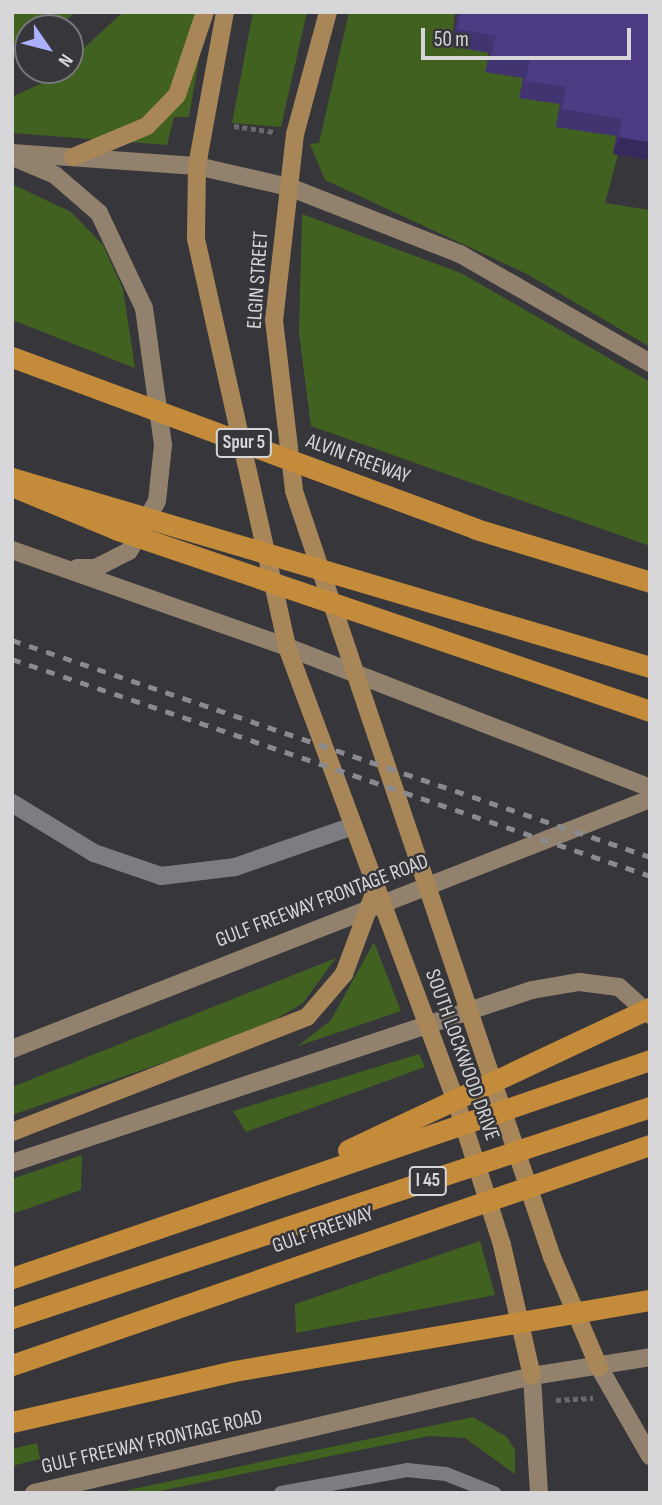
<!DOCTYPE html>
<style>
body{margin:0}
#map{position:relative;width:662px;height:1505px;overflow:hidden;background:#37363b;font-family:"Sofia Sans Condensed",sans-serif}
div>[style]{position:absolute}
.green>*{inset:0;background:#416120}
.path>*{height:4.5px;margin-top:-2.25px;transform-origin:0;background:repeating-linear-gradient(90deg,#6a696d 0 5px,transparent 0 8.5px)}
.lane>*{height:14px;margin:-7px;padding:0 7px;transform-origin:7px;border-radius:7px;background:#7d7c82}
.street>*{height:18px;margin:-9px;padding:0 9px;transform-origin:9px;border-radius:9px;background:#7d7c82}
.secondary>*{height:18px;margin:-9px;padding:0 9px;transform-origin:9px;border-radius:9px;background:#92816c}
.primary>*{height:18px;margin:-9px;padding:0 9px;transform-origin:9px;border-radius:9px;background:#a88657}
.highway>*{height:21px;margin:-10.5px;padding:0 10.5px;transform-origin:10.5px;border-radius:10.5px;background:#c48c3a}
.rail>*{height:5px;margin-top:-2.5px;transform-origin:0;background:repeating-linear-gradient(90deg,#8b8a8e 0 9px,transparent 0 18px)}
.wall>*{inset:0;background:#423371}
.shaded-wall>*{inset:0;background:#36295c}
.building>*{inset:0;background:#4d3b83}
span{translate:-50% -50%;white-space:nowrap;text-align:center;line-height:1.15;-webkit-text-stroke:5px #37363b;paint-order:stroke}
.shield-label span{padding:2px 5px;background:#37363b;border:2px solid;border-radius:5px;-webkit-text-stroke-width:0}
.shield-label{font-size:19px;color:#d7d6d9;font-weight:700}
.street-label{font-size:21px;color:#d7d6d9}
.frame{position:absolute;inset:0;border:14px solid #d7d6d9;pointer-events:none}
.north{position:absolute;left:14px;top:14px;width:70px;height:70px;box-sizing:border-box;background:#37363b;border:2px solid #77767a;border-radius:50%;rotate:125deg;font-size:19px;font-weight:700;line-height:28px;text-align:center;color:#d7d6d9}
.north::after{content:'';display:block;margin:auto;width:24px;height:32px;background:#aab0fb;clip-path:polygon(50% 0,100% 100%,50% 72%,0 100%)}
.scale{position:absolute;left:421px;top:28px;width:210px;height:32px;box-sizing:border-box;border:4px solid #d7d6d9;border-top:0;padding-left:9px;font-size:21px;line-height:24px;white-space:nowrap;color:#d7d6d9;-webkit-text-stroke:5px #37363b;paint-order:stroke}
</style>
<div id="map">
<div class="green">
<i style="clip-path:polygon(12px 12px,76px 12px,56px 28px,28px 28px,28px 49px,12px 59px)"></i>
<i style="clip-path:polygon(123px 12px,207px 12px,189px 117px,174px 117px,167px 145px,12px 133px,12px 97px,70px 70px,70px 61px)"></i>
<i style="clip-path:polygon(253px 12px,307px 12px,281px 127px,232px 123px)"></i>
<i style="clip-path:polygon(349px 12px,455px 12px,452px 45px,488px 52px,487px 71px,527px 75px,623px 136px,605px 203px,650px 210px,650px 347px,527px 274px,325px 180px,310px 144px,319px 143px)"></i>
<i style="clip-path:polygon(12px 184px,71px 212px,103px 245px,123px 289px,135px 368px,12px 320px)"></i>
<i style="clip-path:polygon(302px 214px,461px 273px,650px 382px,650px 546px,311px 426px,299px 333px)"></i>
<i style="clip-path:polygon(374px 942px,401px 1011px,298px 1046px,331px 1020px)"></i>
<i style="clip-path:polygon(336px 958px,303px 1003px,258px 1030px,12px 1115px,12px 1087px)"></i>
<i style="clip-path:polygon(419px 1054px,425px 1067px,246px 1132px,233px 1111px)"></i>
<i style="clip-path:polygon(82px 1155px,81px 1190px,12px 1214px,12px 1179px)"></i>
<i style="clip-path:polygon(480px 1241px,495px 1295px,296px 1333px,295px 1304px)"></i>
<i style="clip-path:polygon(473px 1417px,507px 1437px,515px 1450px,515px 1474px,465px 1438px,429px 1436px,150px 1493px,114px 1493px)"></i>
<i style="clip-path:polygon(37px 1443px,40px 1459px,12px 1466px,12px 1449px)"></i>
</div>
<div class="path">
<i style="left:234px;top:126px;width:41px;rotate:8.3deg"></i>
<i style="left:556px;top:1400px;width:37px;rotate:-3deg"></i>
</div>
<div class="lane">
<i style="left:281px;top:1493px;width:128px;rotate:-10.3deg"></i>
<i style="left:407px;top:1470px;width:39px;rotate:6deg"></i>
<i style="left:446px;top:1474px;width:52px;rotate:21.6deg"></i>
</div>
<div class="street">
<i style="left:12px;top:803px;width:96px;rotate:31.4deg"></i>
<i style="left:94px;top:853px;width:71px;rotate:18.9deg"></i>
<i style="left:161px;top:876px;width:75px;rotate:-6.9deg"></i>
<i style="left:235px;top:867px;width:125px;rotate:-19.2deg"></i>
</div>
<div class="secondary">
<i style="left:12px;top:153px;width:185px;rotate:4deg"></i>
<i style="left:197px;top:166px;width:94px;rotate:12.9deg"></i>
<i style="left:289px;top:187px;width:184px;rotate:21.4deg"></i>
<i style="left:460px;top:254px;width:219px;rotate:29.8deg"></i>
<i style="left:15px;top:158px;width:43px;rotate:23deg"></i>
<i style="left:55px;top:175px;width:58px;rotate:40.8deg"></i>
<i style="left:99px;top:213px;width:105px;rotate:64.7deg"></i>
<i style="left:144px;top:308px;width:138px;rotate:82.1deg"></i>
<i style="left:163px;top:445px;width:56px;rotate:96.1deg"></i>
<i style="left:157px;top:501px;width:57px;rotate:119.2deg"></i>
<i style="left:129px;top:551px;width:37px;rotate:153deg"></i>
<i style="left:96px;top:568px;width:19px;rotate:180deg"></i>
<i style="left:12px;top:550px;width:292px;rotate:19.4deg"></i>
<i style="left:287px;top:647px;width:389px;rotate:21.2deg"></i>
<i style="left:12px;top:1049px;width:685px;rotate:-21.4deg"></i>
<i style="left:12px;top:1163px;width:548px;rotate:-18.4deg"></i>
<i style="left:532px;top:990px;width:48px;rotate:-9.7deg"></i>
<i style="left:579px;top:982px;width:40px;rotate:7.1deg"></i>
<i style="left:619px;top:987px;width:42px;rotate:42.1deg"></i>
<i style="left:599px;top:1367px;width:103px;rotate:60.2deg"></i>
<i style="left:532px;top:1376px;width:117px;rotate:86.6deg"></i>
<i style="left:34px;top:1493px;width:512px;rotate:-13.22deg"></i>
<i style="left:532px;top:1376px;width:120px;rotate:-9.1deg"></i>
</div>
<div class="primary">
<i style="left:225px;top:12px;width:157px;rotate:100.3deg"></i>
<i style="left:197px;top:166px;width:73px;rotate:90.8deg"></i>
<i style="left:196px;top:239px;width:418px;rotate:77.4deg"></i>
<i style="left:287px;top:647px;width:491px;rotate:69.6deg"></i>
<i style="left:458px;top:1107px;width:145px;rotate:72.3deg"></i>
<i style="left:502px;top:1245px;width:134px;rotate:77.1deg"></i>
<i style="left:328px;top:12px;width:126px;rotate:105.1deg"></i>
<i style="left:295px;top:134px;width:187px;rotate:96.4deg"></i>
<i style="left:274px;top:320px;width:172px;rotate:83.3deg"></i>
<i style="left:294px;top:491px;width:808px;rotate:71.39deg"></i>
<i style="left:552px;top:1257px;width:120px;rotate:66.9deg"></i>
<i style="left:73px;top:157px;width:80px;rotate:-22.7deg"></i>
<i style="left:147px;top:126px;width:43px;rotate:-45.9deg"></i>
<i style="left:177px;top:95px;width:88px;rotate:-71.4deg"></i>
<i style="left:12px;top:1132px;width:317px;rotate:-21.3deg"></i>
<i style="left:307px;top:1017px;width:57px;rotate:-49.3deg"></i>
<i style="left:344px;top:974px;width:92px;rotate:-69.6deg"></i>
</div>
<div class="highway">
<i style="left:12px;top:357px;width:495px;rotate:20.3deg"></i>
<i style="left:476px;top:529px;width:182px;rotate:16.9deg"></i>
<i style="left:12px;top:478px;width:665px;rotate:16.5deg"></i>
<i style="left:12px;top:486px;width:115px;rotate:22.5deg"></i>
<i style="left:118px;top:530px;width:562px;rotate:18.79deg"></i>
<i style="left:348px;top:1150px;width:334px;rotate:-25.2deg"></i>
<i style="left:12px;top:1278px;width:674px;rotate:-18.86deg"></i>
<i style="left:12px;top:1318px;width:672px;rotate:-18.3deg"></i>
<i style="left:12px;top:1365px;width:675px;rotate:-19.03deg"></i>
<i style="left:12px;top:1422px;width:228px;rotate:-12.9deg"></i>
<i style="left:234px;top:1371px;width:422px;rotate:-9.7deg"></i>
</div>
<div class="rail">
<i style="left:12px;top:640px;width:674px;rotate:18.78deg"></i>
<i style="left:12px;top:659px;width:674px;rotate:18.78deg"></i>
</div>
<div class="wall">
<i style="clip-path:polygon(458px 12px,650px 12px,650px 160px,613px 154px,616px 136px,556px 127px,560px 104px,519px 98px,523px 78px,485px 72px,490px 53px,451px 46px)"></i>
</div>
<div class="shaded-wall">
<i style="clip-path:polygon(619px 137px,650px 142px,650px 160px,613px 154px)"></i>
</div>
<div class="building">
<i style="clip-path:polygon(461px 12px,650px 12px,650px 142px,619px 137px,622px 119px,562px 109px,566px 87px,525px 81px,530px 61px,491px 55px,496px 36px,458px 29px)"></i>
</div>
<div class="shield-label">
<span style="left:244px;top:443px">Spur 5</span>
<span style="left:428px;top:1181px">I 45</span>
</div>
<div class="street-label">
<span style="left:258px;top:280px;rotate:-86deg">ELGIN STREET</span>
<span style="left:358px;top:459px;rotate:20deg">ALVIN FREEWAY</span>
<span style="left:322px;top:901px;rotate:-21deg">GULF FREEWAY FRONTAGE ROAD</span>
<span style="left:462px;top:1055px;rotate:70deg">SOUTH LOCKWOOD DRIVE</span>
<span style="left:323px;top:1230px;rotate:-19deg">GULF FREEWAY</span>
<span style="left:152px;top:1442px;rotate:-13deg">GULF FREEWAY FRONTAGE ROAD</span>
</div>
<div class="frame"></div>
<div class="north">N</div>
<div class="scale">50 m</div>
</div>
